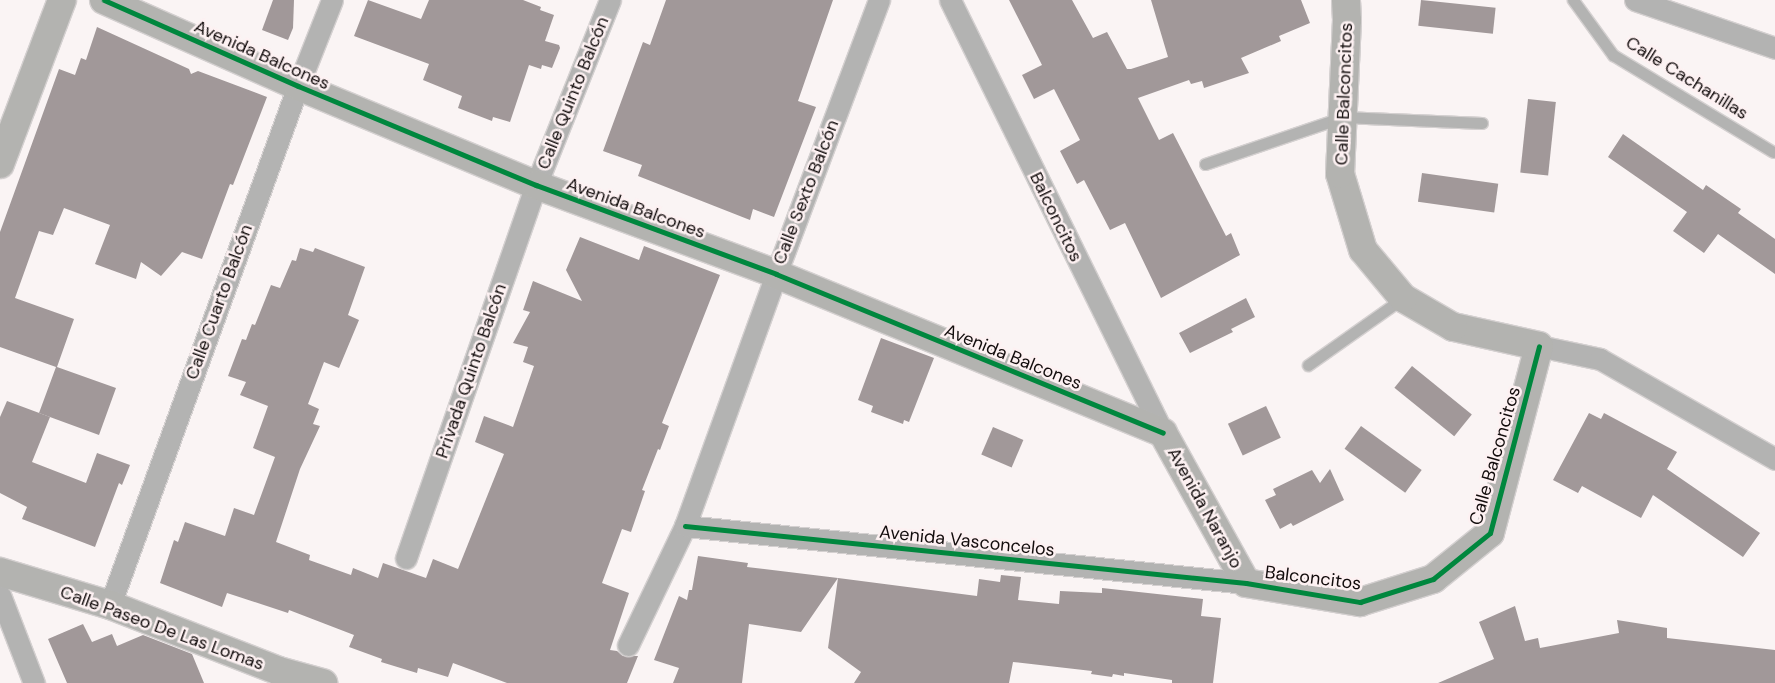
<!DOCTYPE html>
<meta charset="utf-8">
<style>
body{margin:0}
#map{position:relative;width:1775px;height:683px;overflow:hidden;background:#faf4f4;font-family:"DM Sans",sans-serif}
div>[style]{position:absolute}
.building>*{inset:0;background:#a19899;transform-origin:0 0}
.roads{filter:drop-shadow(1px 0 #d4d0d0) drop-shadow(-1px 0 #d4d0d0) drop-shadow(0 1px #d4d0d0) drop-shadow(0 -1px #d4d0d0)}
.lane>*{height:11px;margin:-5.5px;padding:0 5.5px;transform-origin:5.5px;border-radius:5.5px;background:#b3b3b2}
.street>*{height:21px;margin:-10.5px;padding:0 10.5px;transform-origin:10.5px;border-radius:10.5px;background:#b3b3b2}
.secondary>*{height:28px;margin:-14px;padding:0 14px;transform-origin:14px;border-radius:14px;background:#b3b3b0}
.cycleway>*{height:5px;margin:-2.5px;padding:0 2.5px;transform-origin:2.5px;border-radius:2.5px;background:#00873e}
span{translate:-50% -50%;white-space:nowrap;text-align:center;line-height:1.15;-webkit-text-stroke:5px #fdf1f2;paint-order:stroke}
.street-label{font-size:18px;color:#120c0c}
</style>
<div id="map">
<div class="building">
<i style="clip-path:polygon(273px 0,294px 0,293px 28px,288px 40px,262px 30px)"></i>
<i style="clip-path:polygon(368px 0,421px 19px,429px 0,523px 0,541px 7px,540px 10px,554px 15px,545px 41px,559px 45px,560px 48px,552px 68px,542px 65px,541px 69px,529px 65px,510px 122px,493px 117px,492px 121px,458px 108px,462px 96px,423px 80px,429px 64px,354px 36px)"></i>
<i style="clip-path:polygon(666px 0,833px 0,798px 101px,816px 107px,774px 217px,753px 209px,750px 220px,638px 176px,642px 165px,603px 151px,643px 42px,650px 45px)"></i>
<i style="clip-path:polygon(1009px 0,1072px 0,1093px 38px,1107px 32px,1127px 69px,1131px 69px,1168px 57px,1151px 0,1301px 0,1310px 23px,1279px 36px,1281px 41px,1241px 58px,1249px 73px,1204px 88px,1202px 81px,1191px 84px,1189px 80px,1138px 98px,1159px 140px,1173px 133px,1226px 236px,1231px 233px,1240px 255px,1161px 298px,1125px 223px,1110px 230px,1084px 180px,1077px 184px,1060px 151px,1080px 140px,1054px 89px,1034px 99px,1022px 75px,1042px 65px)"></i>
<i style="left:1421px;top:0;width:75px;height:26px;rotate:6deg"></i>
<i style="clip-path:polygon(97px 27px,189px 69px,191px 74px,198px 71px,267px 97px,233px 185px,230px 184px,202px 259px,182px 252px,161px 276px,141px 262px,136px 279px,95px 264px,110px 225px,64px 208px,53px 235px,39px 231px,15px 298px,74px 319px,57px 367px,116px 388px,99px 435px,39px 413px,56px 367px,0 347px,0 232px,59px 69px,75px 75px,81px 58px,86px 60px)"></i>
<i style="left:1528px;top:99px;width:28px;height:74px;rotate:6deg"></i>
<i style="clip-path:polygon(1623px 134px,1703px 190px,1706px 185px,1741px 209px,1738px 213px,1775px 239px,1775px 274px,1718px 234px,1704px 253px,1673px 231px,1687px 212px,1608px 157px)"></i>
<i style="left:1422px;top:173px;width:77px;height:29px;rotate:8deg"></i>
<i style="clip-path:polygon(580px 237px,639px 260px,644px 246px,720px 275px,662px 423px,669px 426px,660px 450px,658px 449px,642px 490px,645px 491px,631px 532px,622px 529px,602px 583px,629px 593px,610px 650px,617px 651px,623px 656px,638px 656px,627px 683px,507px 683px,453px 663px,448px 677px,418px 668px,417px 673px,381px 662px,382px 659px,349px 647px,354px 635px,289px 610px,288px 613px,227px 593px,222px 607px,160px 583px,174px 540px,178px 542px,185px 522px,225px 536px,234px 508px,254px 515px,275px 457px,253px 448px,268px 406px,240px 395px,246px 382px,228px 376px,242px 339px,246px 340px,252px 324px,255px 325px,271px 285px,280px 288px,292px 260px,296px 261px,300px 248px,313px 252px,315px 248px,365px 267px,348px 315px,359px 320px,339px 368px,324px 362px,308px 404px,319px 409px,313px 424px,320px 426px,300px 469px,276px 542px,310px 555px,309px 560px,351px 575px,353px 568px,378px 578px,383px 563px,426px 578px,433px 559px,458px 569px,504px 454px,475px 442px,484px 416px,513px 427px,534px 366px,523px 362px,528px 347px,513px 343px,530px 312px,523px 310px,533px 281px,582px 301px,566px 270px)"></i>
<i style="clip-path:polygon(1246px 298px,1255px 317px,1231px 329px,1233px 332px,1190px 353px,1179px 333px)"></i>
<i style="clip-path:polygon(881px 338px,934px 358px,909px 422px,904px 420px,903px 424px,871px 412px,873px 406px,858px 400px)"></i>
<i style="left:1412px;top:366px;width:77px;height:28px;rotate:39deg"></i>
<i style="clip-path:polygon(7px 401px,50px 417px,32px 462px,86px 483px,97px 453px,130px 465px,122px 485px,119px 483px,95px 547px,22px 519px,27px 507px,0 493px,0 417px)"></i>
<i style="left:1266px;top:406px;width:35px;height:42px;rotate:65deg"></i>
<i style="clip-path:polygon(1589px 413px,1601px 419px,1604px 413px,1677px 452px,1667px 469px,1760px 533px,1743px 557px,1653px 495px,1641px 518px,1582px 486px,1578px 493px,1553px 480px)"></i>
<i style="left:1361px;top:426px;width:75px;height:28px;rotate:36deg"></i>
<i style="left:993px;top:427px;width:33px;height:30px;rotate:23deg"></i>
<i style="clip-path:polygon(1330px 469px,1344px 500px,1293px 526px,1291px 523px,1280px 529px,1265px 500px,1276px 495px,1273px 489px,1312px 470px,1320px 483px)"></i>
<i style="clip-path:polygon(698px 556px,748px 563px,747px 567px,838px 578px,801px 632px,749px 624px,742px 683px,673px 683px,679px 668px,654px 660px,679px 596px,687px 600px,689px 590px,692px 590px)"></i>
<i style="clip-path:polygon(1001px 575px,1021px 577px,1018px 600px,1059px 604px,1060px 591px,1102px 593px,1102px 588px,1203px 599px,1201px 616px,1221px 618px,1213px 683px,1172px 683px,1172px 680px,1124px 673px,1124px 676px,1113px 674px,1112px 677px,1091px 674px,1092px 671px,1013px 662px,1009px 683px,854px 683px,861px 672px,828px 648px,838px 578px,977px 596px,979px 579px,1000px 582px)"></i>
<i style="clip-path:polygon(1515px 606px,1525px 641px,1538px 638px,1540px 648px,1619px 633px,1617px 620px,1667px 628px,1667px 638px,1775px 650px,1775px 683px,1438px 683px,1494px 659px,1479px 622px)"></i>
<i style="clip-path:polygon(83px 624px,92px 642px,112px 634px,117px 646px,143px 635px,192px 654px,204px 683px,67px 683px,48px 639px)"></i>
</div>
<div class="roads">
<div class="lane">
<i style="left:1573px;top:0;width:68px;rotate:54deg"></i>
<i style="left:1613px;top:55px;width:187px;rotate:31.2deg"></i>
<i style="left:1205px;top:164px;width:146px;rotate:-18.8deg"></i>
<i style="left:1343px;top:117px;width:139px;rotate:2.5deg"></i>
<i style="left:1308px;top:365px;width:116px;rotate:-35.2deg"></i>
</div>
<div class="street">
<i style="left:950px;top:0;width:483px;rotate:63.8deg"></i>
<i style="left:1635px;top:0;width:148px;rotate:18.9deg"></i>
<i style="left:1539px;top:346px;width:62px;rotate:12deg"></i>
<i style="left:1600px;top:359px;width:202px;rotate:29.7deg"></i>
<i style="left:685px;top:526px;width:564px;rotate:5.8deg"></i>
<i style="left:406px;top:558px;width:395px;rotate:-70.8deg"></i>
<i style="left:536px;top:185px;width:199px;rotate:-68.2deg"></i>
<i style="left:0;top:595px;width:94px;rotate:68.9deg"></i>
<i style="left:110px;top:605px;width:552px;rotate:-70.09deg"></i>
<i style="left:298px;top:86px;width:92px;rotate:-68.4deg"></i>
<i style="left:628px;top:645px;width:132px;rotate:-64.4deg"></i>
<i style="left:685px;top:526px;width:268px;rotate:-70.1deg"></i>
<i style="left:776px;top:274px;width:293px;rotate:-69.4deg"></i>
</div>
<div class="secondary">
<i style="left:104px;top:0;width:212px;rotate:23.9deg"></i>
<i style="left:298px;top:86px;width:258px;rotate:22.6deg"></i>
<i style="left:536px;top:185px;width:256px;rotate:20.3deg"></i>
<i style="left:776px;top:274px;width:418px;rotate:22.3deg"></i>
<i style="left:1163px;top:433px;width:171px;rotate:61deg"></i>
<i style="left:1246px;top:583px;width:116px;rotate:9.5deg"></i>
<i style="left:1360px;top:602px;width:77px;rotate:-17.5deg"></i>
<i style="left:1433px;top:579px;width:73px;rotate:-38.9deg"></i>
<i style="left:1490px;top:533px;width:193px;rotate:-75.3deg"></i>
<i style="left:1539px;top:346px;width:88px;rotate:-167.5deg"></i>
<i style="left:1453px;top:327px;width:58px;rotate:-149.9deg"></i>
<i style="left:1403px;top:298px;width:62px;rotate:-129.8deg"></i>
<i style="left:1363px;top:250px;width:79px;rotate:-106.8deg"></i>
<i style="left:1340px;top:174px;width:154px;rotate:-87.4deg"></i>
<i style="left:1347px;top:20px;width:20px;rotate:-93deg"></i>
<i style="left:0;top:164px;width:175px;rotate:-69.3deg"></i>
<i style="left:0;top:572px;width:115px;rotate:16.7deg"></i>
<i style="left:110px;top:605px;width:181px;rotate:21.3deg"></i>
<i style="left:279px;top:671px;width:46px;rotate:15.3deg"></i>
</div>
</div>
<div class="cycleway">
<i style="left:104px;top:0;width:212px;rotate:23.9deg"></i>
<i style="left:298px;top:86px;width:258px;rotate:22.6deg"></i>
<i style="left:536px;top:185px;width:256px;rotate:20.3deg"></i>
<i style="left:776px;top:274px;width:418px;rotate:22.3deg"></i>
<i style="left:685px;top:526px;width:564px;rotate:5.8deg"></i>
<i style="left:1246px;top:583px;width:116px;rotate:9.5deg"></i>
<i style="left:1360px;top:602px;width:77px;rotate:-17.5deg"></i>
<i style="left:1433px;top:579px;width:73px;rotate:-38.9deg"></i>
<i style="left:1490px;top:533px;width:193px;rotate:-75.3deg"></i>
</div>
<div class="street-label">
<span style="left:262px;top:55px;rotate:24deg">Avenida Balcones</span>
<span style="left:1687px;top:78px;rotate:32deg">Calle Cachanillas</span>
<span style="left:573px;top:93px;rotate:-68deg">Calle Quinto Balcón</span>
<span style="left:1344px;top:94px;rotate:-88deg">Calle Balconcitos</span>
<span style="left:806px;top:192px;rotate:-69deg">Calle Sexto Balcón</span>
<span style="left:636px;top:208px;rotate:20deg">Avenida Balcones</span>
<span style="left:1056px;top:217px;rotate:64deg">Balconcitos</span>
<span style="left:219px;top:302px;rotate:-70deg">Calle Cuarto Balcón</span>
<span style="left:1013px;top:357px;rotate:22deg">Avenida Balcones</span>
<span style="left:471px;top:371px;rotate:-71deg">Privada Quinto Balcón</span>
<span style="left:1495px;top:456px;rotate:-74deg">Calle Balconcitos</span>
<span style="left:1205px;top:508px;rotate:61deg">Avenida Naranjo</span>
<span style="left:967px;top:541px;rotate:6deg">Avenida Vasconcelos</span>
<span style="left:1313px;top:578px;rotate:7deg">Balconcitos</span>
<span style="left:162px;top:628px;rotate:20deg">Calle Paseo De Las Lomas</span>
</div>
</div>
